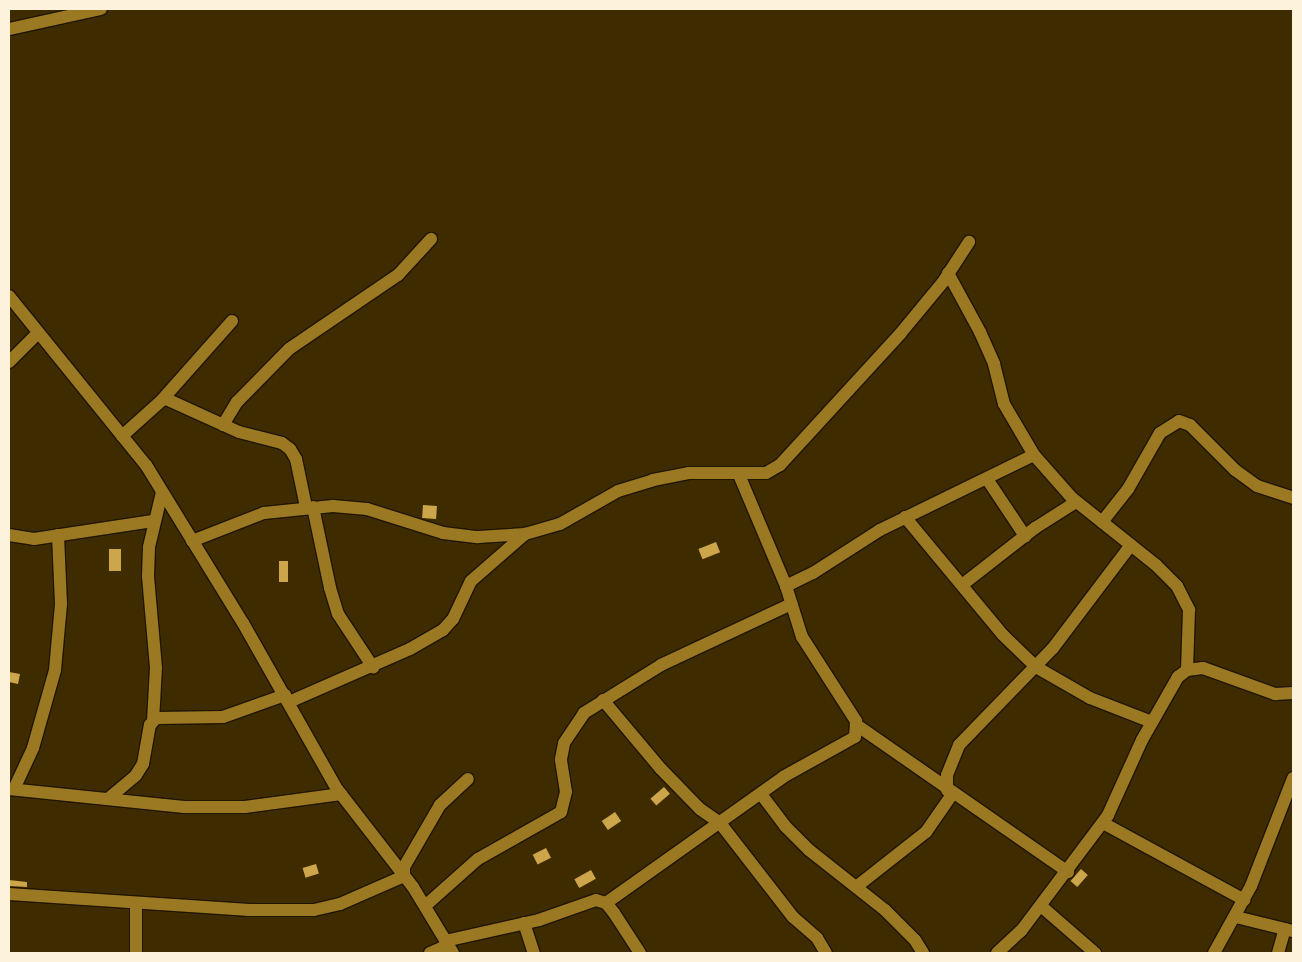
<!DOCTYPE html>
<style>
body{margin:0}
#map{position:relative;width:1302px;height:962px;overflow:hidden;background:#3e2c00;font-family:Lato,sans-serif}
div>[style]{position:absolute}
.building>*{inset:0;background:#cda54a;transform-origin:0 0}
.roads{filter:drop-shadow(1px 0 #201500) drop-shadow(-1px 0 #201500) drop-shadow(0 1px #201500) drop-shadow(0 -1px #201500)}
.minor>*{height:12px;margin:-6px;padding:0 6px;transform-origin:6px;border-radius:6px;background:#9b7822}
span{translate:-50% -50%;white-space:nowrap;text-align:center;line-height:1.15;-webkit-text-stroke:5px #2f2409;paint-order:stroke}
.frame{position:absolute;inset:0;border:10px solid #fdf2db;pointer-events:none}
</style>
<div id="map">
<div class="building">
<i style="left:423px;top:505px;width:14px;height:13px;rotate:4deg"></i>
<i style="left:716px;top:542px;width:11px;height:19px;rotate:68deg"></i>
<i style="left:109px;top:549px;width:12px;height:22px"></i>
<i style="left:279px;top:561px;width:9px;height:21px"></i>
<i style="clip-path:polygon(9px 672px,20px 674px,18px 684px,9px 682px)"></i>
<i style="left:664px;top:787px;width:9px;height:18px;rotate:49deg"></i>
<i style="left:615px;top:812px;width:11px;height:16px;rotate:56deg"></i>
<i style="left:546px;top:848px;width:11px;height:15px;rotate:63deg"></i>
<i style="left:316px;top:864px;width:10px;height:14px;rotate:73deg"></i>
<i style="left:1081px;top:869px;width:9px;height:16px;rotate:41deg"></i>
<i style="left:591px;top:870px;width:10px;height:19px;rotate:61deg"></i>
<i style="clip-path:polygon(9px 880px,27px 882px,27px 887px,9px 886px)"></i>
</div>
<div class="roads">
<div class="minor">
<i style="left:9px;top:29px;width:94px;rotate:-12.3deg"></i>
<i style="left:948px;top:273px;width:67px;rotate:61.5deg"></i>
<i style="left:980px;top:332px;width:35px;rotate:66deg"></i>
<i style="left:994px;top:364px;width:41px;rotate:76deg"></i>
<i style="left:1004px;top:404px;width:59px;rotate:59.5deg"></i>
<i style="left:1034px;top:455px;width:57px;rotate:48.5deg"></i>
<i style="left:1072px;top:498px;width:107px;rotate:38.6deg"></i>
<i style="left:1156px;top:565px;width:30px;rotate:45deg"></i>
<i style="left:1177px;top:586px;width:27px;rotate:63deg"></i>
<i style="left:1189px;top:610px;width:60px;rotate:91.9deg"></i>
<i style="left:9px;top:296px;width:218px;rotate:51deg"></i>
<i style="left:146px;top:465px;width:185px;rotate:58.5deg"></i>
<i style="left:243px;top:623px;width:191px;rotate:60.5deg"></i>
<i style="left:337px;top:789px;width:124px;rotate:52.2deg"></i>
<i style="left:413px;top:887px;width:77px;rotate:58.8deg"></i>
<i style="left:9px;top:362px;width:41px;rotate:-45deg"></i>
<i style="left:164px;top:398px;width:82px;rotate:24.4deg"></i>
<i style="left:239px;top:432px;width:44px;rotate:14.3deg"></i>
<i style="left:282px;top:443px;width:10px;rotate:37deg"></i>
<i style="left:290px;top:449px;width:12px;rotate:59deg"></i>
<i style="left:296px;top:459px;width:49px;rotate:78.2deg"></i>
<i style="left:223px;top:425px;width:27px;rotate:-59deg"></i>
<i style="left:237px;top:402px;width:74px;rotate:-45.5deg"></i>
<i style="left:289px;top:349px;width:132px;rotate:-34.2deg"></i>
<i style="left:398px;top:275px;width:49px;rotate:-47.5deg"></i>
<i style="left:122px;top:436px;width:52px;rotate:-41.9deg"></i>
<i style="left:161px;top:401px;width:107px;rotate:-48.4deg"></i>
<i style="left:987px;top:479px;width:69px;rotate:56.3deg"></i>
<i style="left:313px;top:507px;width:83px;rotate:78.1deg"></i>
<i style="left:330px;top:588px;width:27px;rotate:73deg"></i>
<i style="left:338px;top:614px;width:64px;rotate:56.6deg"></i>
<i style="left:905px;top:517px;width:153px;rotate:50.3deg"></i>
<i style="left:1003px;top:635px;width:46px;rotate:44.1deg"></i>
<i style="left:1036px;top:667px;width:62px;rotate:29.9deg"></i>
<i style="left:1090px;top:698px;width:66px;rotate:21.2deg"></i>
<i style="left:1102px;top:522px;width:42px;rotate:-51.8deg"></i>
<i style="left:1128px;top:489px;width:64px;rotate:-60.3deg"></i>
<i style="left:1160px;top:433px;width:22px;rotate:-32deg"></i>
<i style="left:1179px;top:421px;width:12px;rotate:20deg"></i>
<i style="left:1190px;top:425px;width:64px;rotate:45deg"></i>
<i style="left:1235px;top:470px;width:27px;rotate:36deg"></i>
<i style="left:1257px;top:486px;width:38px;rotate:18deg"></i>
<i style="left:9px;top:535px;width:25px;rotate:9deg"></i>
<i style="left:34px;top:539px;width:120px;rotate:-8.6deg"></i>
<i style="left:192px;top:541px;width:77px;rotate:-21.3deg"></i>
<i style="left:264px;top:513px;width:69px;rotate:-5.8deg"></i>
<i style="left:333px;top:506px;width:34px;rotate:5deg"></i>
<i style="left:367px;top:509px;width:80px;rotate:17.5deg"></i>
<i style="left:443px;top:533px;width:35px;rotate:7deg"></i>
<i style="left:478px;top:537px;width:47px;rotate:-3.7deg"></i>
<i style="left:525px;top:534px;width:36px;rotate:-16deg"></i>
<i style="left:560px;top:524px;width:67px;rotate:-29.6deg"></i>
<i style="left:618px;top:491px;width:37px;rotate:-17deg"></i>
<i style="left:653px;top:480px;width:36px;rotate:-11deg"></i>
<i style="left:688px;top:473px;width:78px"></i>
<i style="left:766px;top:473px;width:16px;rotate:-30deg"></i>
<i style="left:780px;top:465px;width:178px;rotate:-47.5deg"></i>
<i style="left:900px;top:334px;width:67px;rotate:-50.4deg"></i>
<i style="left:943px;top:282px;width:48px;rotate:-57deg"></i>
<i style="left:962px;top:585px;width:93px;rotate:-38deg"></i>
<i style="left:1035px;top:528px;width:49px;rotate:-32.4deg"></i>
<i style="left:786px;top:586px;width:30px;rotate:-26deg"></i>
<i style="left:813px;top:573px;width:80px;rotate:-32.7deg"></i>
<i style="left:880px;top:530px;width:171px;rotate:-26deg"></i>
<i style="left:603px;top:700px;width:90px;rotate:50deg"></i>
<i style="left:661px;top:769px;width:56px;rotate:45.7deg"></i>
<i style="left:700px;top:809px;width:24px;rotate:35deg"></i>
<i style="left:720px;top:823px;width:119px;rotate:52.2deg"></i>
<i style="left:793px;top:917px;width:32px;rotate:41deg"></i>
<i style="left:817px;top:938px;width:17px;rotate:59deg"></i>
<i style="left:289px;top:702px;width:132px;rotate:-23.7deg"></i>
<i style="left:410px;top:649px;width:38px;rotate:-30deg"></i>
<i style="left:443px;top:630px;width:15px;rotate:-48deg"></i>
<i style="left:453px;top:619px;width:42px;rotate:-64.7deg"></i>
<i style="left:471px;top:581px;width:72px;rotate:-41deg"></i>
<i style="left:153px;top:721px;width:53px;rotate:-86.8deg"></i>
<i style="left:156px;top:668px;width:92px;rotate:-95deg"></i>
<i style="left:148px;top:576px;width:29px;rotate:-88deg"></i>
<i style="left:149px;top:547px;width:57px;rotate:-76.7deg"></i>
<i style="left:858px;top:726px;width:256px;rotate:34.8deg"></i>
<i style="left:9px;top:789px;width:176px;rotate:5.9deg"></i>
<i style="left:184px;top:807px;width:61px"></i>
<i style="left:245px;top:807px;width:97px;rotate:-7.7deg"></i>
<i style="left:14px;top:789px;width:45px;rotate:-65.1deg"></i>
<i style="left:33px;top:748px;width:81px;rotate:-74.2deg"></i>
<i style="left:55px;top:670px;width:66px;rotate:-84.8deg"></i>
<i style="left:61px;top:604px;width:69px;rotate:-92.5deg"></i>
<i style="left:947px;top:790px;width:15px;rotate:-90deg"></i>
<i style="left:947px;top:775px;width:32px;rotate:-68deg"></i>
<i style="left:959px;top:745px;width:135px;rotate:-45.9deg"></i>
<i style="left:1053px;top:648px;width:129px;rotate:-52.9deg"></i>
<i style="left:761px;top:794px;width:40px;rotate:53deg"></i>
<i style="left:785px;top:826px;width:34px;rotate:45deg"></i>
<i style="left:809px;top:850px;width:97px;rotate:38.3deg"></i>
<i style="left:885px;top:910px;width:42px;rotate:45deg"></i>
<i style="left:915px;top:940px;width:15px;rotate:58deg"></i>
<i style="left:109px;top:798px;width:35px;rotate:-40deg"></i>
<i style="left:136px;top:775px;width:13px;rotate:-58deg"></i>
<i style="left:143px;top:764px;width:40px;rotate:-80deg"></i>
<i style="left:150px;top:725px;width:9px;rotate:-49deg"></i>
<i style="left:156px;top:718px;width:67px;rotate:-0.9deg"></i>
<i style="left:223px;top:717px;width:66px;rotate:-19.5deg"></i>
<i style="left:1103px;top:823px;width:161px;rotate:28.6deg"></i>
<i style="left:856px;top:887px;width:89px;rotate:-38.2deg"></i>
<i style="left:926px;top:832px;width:47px;rotate:-55.3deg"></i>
<i style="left:9px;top:894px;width:241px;rotate:3.8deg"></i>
<i style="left:249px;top:910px;width:65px"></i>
<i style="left:314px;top:910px;width:27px;rotate:-13deg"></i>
<i style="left:340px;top:904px;width:70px;rotate:-23.6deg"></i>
<i style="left:404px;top:876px;width:9px;rotate:-90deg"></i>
<i style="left:404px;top:867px;width:72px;rotate:-59.9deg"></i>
<i style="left:440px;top:805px;width:38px;rotate:-43deg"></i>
<i style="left:606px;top:903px;width:217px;rotate:-35.4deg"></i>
<i style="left:783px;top:777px;width:82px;rotate:-29.1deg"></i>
<i style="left:855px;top:737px;width:16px;rotate:-86deg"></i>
<i style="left:856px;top:721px;width:100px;rotate:-122.7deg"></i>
<i style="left:802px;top:637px;width:53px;rotate:-107.4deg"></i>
<i style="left:786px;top:586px;width:121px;rotate:-112.9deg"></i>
<i style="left:136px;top:904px;width:49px;rotate:90deg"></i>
<i style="left:425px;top:906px;width:71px;rotate:-41.6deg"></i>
<i style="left:478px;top:859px;width:95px;rotate:-29.5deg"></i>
<i style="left:561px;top:812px;width:21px;rotate:-76deg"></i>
<i style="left:566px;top:792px;width:33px;rotate:-99deg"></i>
<i style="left:561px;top:759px;width:16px;rotate:-79deg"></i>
<i style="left:564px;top:743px;width:36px;rotate:-56deg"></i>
<i style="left:584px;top:713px;width:91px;rotate:-31.9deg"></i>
<i style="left:661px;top:665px;width:144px;rotate:-25.1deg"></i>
<i style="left:1041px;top:906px;width:72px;rotate:41deg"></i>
<i style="left:1236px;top:917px;width:59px;rotate:13.8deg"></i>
<i style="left:524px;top:923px;width:32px;rotate:72deg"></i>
<i style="left:445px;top:941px;width:96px;rotate:-12.6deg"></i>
<i style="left:539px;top:920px;width:60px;rotate:-19.3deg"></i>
<i style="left:596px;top:900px;width:10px;rotate:17deg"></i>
<i style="left:606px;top:903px;width:13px;rotate:51deg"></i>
<i style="left:614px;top:913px;width:48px;rotate:57deg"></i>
<i style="left:430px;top:953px;width:20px;rotate:-24deg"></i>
<i style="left:997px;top:953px;width:33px;rotate:-43deg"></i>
<i style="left:1021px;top:931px;width:145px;rotate:-53.1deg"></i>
<i style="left:1108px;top:815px;width:82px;rotate:-65.6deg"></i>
<i style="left:1142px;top:740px;width:73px;rotate:-60.3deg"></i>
<i style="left:1178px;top:677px;width:11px;rotate:-38deg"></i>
<i style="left:1187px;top:670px;width:16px;rotate:-7deg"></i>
<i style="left:1203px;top:668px;width:77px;rotate:19.9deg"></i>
<i style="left:1275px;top:694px;width:18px;rotate:-3deg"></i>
<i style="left:1214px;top:953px;width:77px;rotate:-61.1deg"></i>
<i style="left:1251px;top:886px;width:116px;rotate:-68.7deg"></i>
<i style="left:1278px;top:953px;width:25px;rotate:-74deg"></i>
</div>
</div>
<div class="frame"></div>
</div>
